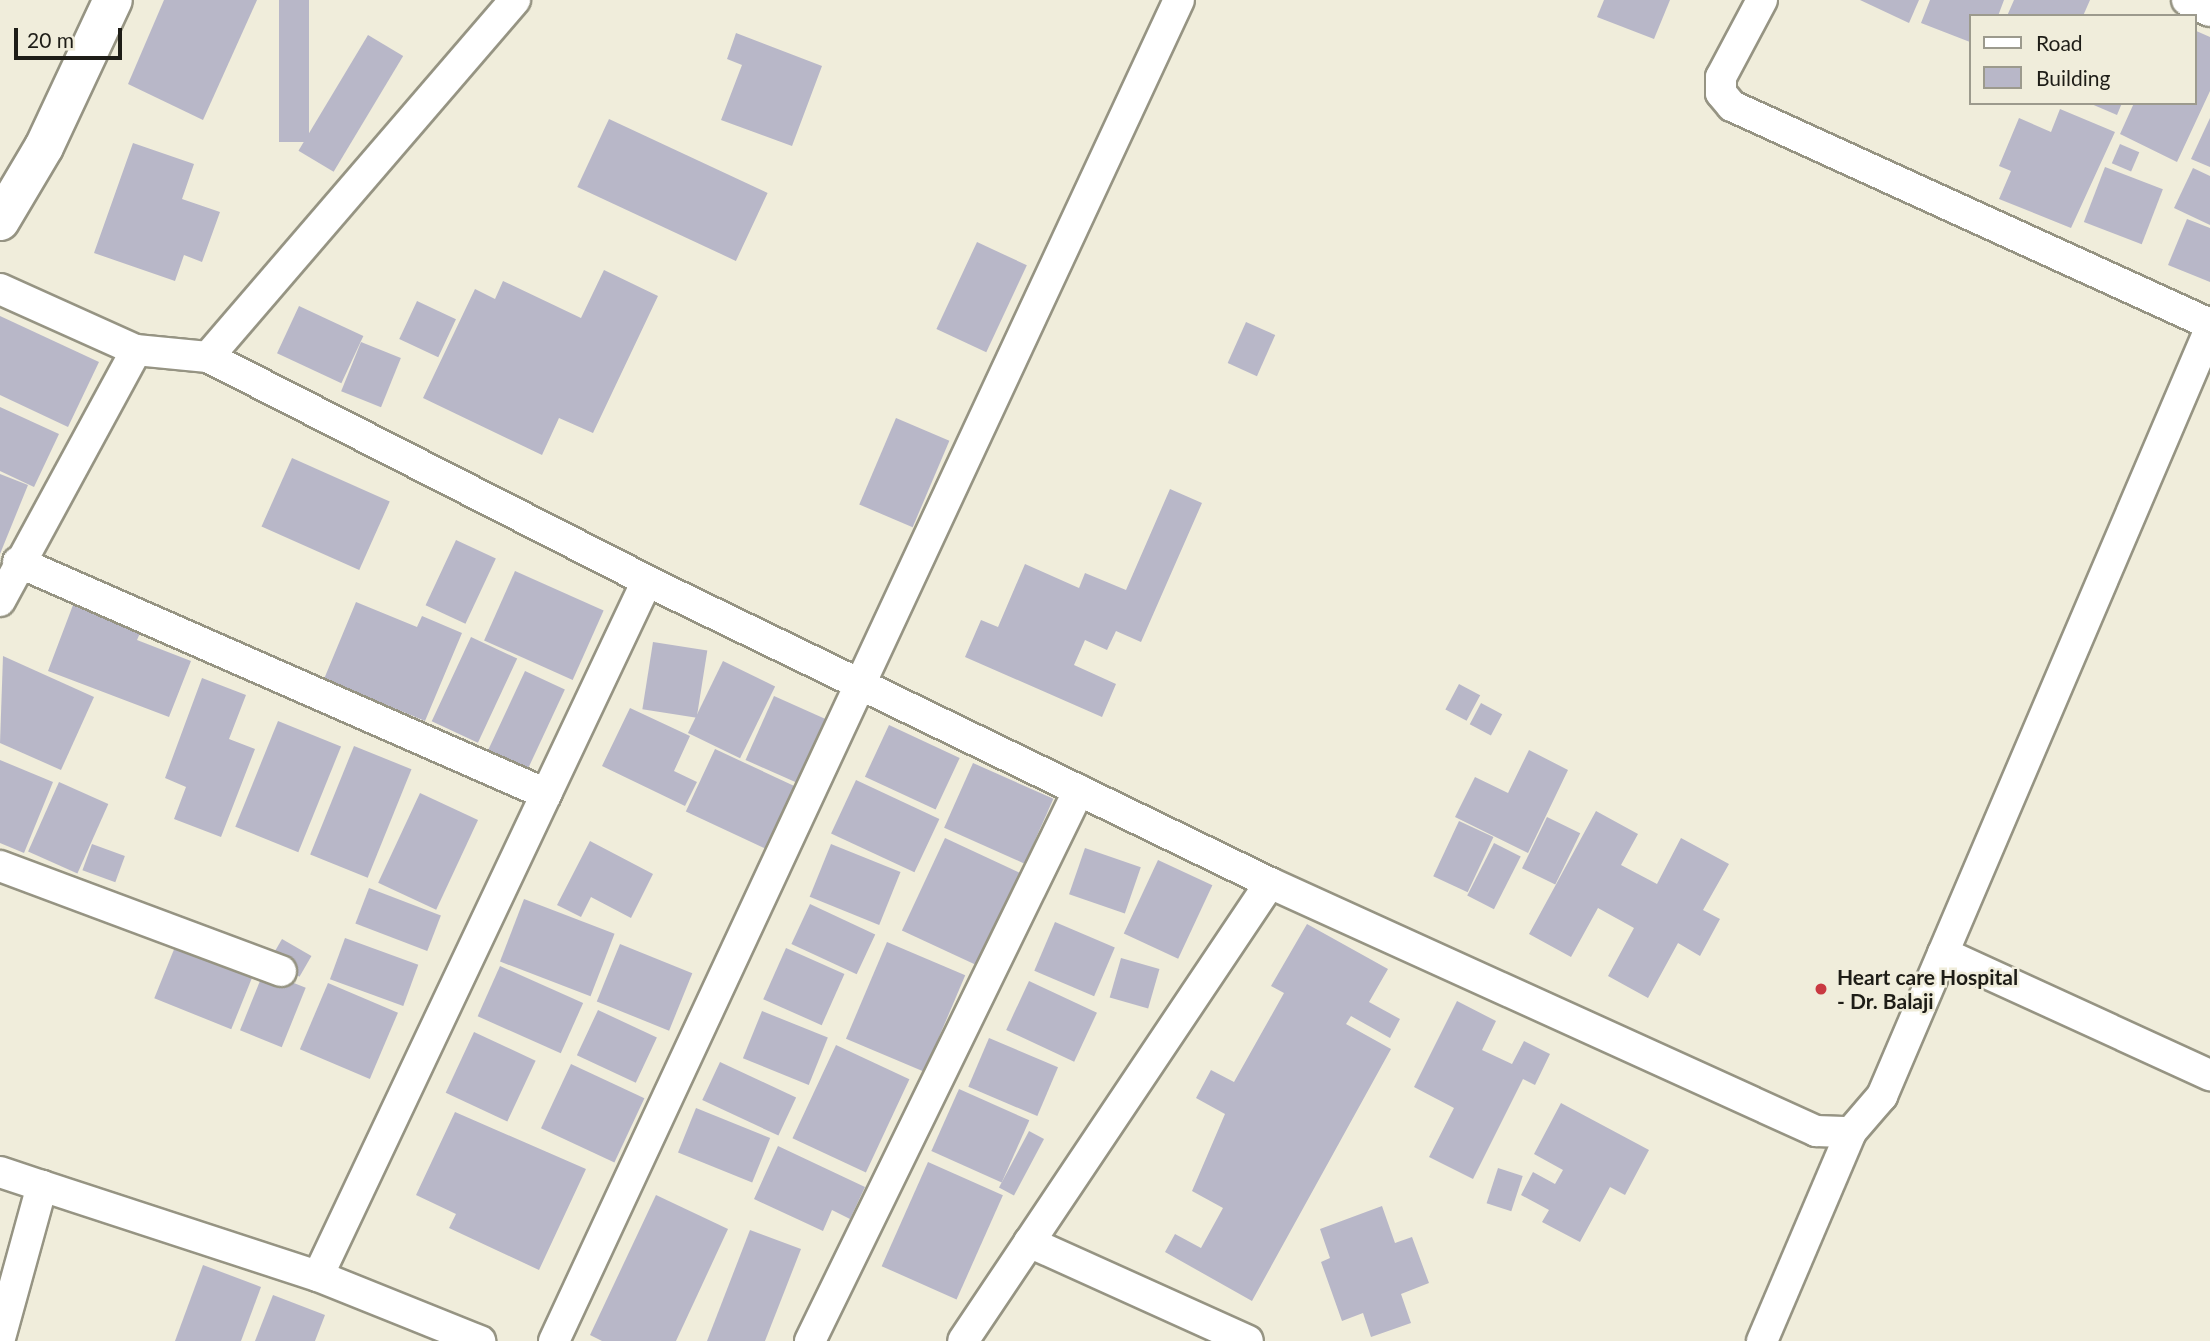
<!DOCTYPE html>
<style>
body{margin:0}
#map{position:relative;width:2210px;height:1341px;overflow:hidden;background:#f0eddb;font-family:Lato,sans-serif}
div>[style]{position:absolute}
.building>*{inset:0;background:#b8b7c8;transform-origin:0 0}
.roads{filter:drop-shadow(2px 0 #969483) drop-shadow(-2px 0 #969483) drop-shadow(0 2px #969483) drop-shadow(0 -2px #969483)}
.street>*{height:30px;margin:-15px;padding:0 15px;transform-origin:15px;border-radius:15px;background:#fff}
.secondary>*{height:38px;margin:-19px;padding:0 19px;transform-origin:19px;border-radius:19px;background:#fff}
.dots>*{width:19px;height:19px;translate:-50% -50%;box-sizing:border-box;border:4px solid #f0eddb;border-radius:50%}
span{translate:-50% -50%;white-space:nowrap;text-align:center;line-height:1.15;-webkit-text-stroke:5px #f0eddb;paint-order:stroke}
.poi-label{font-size:21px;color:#1e1d17;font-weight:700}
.left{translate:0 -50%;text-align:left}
.legend{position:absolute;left:1969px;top:14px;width:228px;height:91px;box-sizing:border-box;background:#f0eddb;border:2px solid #9c9a8d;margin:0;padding:9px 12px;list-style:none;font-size:21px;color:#1e1d17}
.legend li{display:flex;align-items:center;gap:14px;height:35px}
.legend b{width:35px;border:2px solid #9c9a8d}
.scale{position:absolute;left:14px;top:28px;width:108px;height:32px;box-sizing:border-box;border:4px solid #1e1d17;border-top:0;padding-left:9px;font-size:21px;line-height:24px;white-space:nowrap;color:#1e1d17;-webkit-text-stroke:5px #f0eddb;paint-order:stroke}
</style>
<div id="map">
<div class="building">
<i style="clip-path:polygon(164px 0,257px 0,203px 120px,128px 84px)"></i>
<i style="left:279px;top:0;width:30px;height:142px"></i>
<i style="clip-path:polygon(1604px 0,1670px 0,1654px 39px,1597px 17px)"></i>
<i style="clip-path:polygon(1860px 0,1919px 0,1909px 23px)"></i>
<i style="clip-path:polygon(1930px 0,2004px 0,1998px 16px,1970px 16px,1970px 42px,1921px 23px)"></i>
<i style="clip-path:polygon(2014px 0,2090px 0,2083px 16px,2007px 16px)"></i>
<i style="clip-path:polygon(2194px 30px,2210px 37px,2210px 91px,2177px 162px,2120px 134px,2134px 103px,2194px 103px)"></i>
<i style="clip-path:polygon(736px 33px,822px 66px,792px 146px,721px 120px,742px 65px,727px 59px)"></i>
<i style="left:368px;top:35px;width:41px;height:135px;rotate:31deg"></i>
<i style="clip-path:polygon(2089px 103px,2122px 103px,2117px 115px)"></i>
<i style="clip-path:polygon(2060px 109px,2115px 132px,2071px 228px,1999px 199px,2011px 171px,1999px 166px,2019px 118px,2051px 132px)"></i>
<i style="clip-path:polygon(2210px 118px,2210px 167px,2191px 159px)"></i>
<i style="left:609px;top:119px;width:175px;height:75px;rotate:25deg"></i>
<i style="clip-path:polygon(133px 143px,194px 164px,182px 199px,220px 212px,202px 262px,184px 255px,175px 281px,94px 253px)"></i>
<i style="left:2120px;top:144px;width:21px;height:21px;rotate:23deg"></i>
<i style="left:2105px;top:167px;width:62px;height:59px;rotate:21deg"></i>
<i style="clip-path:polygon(2193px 168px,2210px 176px,2210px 225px,2174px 208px)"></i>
<i style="clip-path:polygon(2187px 219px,2210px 228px,2210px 282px,2168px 265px)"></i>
<i style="left:977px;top:242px;width:55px;height:96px;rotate:25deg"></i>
<i style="clip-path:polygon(604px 270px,658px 296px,593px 433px,559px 418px,542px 455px,423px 398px,475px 289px,495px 299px,503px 281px,581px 318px)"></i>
<i style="left:417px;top:301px;width:43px;height:42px;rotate:25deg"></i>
<i style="left:299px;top:306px;width:71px;height:52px;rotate:25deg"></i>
<i style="clip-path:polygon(0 316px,99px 362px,68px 427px,0 395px)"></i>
<i style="left:1246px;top:322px;width:32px;height:45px;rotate:24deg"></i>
<i style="left:361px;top:342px;width:43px;height:53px;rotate:22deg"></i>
<i style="clip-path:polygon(0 407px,59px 434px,34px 487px,0 471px)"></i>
<i style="left:896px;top:418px;width:58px;height:94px;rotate:23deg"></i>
<i style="left:292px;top:458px;width:107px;height:75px;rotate:24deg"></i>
<i style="clip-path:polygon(0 474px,28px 485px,0 554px)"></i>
<i style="clip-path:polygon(1170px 489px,1202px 503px,1141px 642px,1116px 631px,1107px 650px,1085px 640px,1074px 665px,1116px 684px,1102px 717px,965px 657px,981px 620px,998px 627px,1025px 564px,1079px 588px,1085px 573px,1126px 590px)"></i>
<i style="left:456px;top:540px;width:44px;height:72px;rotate:25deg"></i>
<i style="left:515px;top:571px;width:97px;height:76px;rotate:24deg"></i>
<i style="clip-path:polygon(356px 602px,417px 627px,422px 616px,462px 633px,425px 721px,324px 679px)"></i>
<i style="clip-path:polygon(73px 605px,141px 631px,137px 640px,191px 661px,169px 717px,48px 671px)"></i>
<i style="left:471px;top:637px;width:51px;height:93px;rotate:25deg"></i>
<i style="left:653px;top:642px;width:55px;height:68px;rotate:9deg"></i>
<i style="clip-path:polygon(3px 656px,94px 697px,61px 770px,0 743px)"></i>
<i style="left:723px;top:661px;width:58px;height:80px;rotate:26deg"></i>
<i style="left:525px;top:671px;width:44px;height:89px;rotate:25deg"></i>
<i style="clip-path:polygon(202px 678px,246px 695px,229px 739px,255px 749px,221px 837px,174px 819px,186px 787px,165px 778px)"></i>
<i style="left:1459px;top:684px;width:24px;height:29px;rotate:28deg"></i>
<i style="left:774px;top:696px;width:60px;height:70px;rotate:24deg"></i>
<i style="left:1481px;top:703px;width:24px;height:24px;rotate:28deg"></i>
<i style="clip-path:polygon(630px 708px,690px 736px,674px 771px,697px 782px,685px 806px,602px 766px)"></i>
<i style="left:278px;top:721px;width:68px;height:114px;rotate:22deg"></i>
<i style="left:889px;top:725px;width:78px;height:57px;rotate:25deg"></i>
<i style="left:354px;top:746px;width:62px;height:117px;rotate:22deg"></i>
<i style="left:715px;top:749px;width:91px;height:69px;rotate:25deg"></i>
<i style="clip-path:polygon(1529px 750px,1568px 770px,1528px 853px,1455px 817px,1475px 777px,1508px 793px)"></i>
<i style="clip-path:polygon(0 760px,53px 782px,24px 853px,0 843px)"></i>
<i style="left:973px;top:763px;width:88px;height:71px;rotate:24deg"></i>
<i style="left:856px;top:780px;width:92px;height:59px;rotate:25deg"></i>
<i style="left:59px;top:782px;width:54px;height:76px;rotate:24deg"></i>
<i style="left:420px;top:793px;width:64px;height:99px;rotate:25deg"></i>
<i style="clip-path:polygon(1596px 811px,1638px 834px,1621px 865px,1657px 884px,1681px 838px,1729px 864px,1703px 910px,1720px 919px,1700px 956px,1678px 943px,1648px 998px,1608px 976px,1634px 928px,1598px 908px,1571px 957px,1529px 934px)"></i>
<i style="left:1547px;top:817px;width:37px;height:57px;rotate:26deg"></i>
<i style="left:1459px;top:821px;width:38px;height:61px;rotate:25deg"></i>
<i style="left:945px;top:838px;width:85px;height:102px;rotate:25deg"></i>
<i style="clip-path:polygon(590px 841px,653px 874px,631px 918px,591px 897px,581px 917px,557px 905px)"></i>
<i style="left:1494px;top:843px;width:30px;height:59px;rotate:27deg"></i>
<i style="left:92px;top:844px;width:35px;height:28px;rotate:20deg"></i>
<i style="left:831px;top:844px;width:75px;height:57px;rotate:22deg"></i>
<i style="left:1085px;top:848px;width:59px;height:49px;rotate:19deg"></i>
<i style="left:1158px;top:860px;width:60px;height:81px;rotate:25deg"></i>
<i style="left:369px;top:888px;width:77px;height:38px;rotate:21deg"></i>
<i style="left:524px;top:899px;width:97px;height:67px;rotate:21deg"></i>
<i style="left:810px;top:904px;width:72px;height:44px;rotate:25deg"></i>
<i style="left:1055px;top:922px;width:65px;height:53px;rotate:23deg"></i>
<i style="clip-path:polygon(1307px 924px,1388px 969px,1369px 1002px,1400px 1019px,1390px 1038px,1351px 1016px,1346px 1024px,1391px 1049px,1252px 1301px,1165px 1252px,1175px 1234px,1201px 1248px,1223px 1208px,1192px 1191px,1225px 1114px,1196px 1098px,1211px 1070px,1234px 1082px,1284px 993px,1271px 986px)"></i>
<i style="left:179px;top:937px;width:83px;height:66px;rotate:22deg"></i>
<i style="left:345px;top:938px;width:78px;height:44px;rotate:20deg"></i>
<i style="left:282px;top:939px;width:34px;height:24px;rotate:30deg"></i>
<i style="left:887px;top:942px;width:85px;height:105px;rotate:23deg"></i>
<i style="left:620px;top:944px;width:78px;height:62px;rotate:22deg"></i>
<i style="left:786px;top:948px;width:64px;height:56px;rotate:24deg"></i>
<i style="left:1121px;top:958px;width:40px;height:41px;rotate:16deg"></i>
<i style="left:500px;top:966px;width:91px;height:55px;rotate:24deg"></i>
<i style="left:264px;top:971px;width:45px;height:64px;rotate:22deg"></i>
<i style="left:1029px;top:981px;width:75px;height:54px;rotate:25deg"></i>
<i style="left:328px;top:983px;width:76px;height:72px;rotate:23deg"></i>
<i style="clip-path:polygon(1457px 1001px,1496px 1021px,1482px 1050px,1512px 1064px,1524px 1041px,1550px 1054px,1535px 1085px,1523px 1079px,1473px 1179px,1429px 1157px,1454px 1108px,1414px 1087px)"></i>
<i style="left:598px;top:1010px;width:65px;height:50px;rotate:25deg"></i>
<i style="left:762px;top:1011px;width:71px;height:51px;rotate:22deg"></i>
<i style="left:474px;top:1032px;width:68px;height:67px;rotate:25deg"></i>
<i style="left:989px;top:1038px;width:75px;height:53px;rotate:23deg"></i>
<i style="left:836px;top:1045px;width:81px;height:103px;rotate:25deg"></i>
<i style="left:720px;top:1062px;width:84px;height:42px;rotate:25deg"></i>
<i style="left:571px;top:1064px;width:81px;height:71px;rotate:25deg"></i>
<i style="left:959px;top:1089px;width:77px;height:68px;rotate:24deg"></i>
<i style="clip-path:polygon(1561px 1103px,1649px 1150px,1625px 1195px,1610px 1187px,1580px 1242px,1542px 1222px,1549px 1210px,1521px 1195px,1533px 1172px,1555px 1184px,1563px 1170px,1534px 1154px)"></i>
<i style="left:696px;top:1108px;width:80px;height:48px;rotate:22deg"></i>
<i style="clip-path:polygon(455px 1112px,586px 1169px,539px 1270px,449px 1228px,456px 1214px,416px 1195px)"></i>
<i style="left:1029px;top:1131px;width:17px;height:64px;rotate:28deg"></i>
<i style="clip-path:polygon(778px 1146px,865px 1187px,850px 1219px,832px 1210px,823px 1231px,754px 1199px)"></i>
<i style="left:928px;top:1162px;width:82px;height:114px;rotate:24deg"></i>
<i style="left:1498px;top:1168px;width:26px;height:37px;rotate:18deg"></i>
<i style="clip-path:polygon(656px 1195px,728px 1229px,676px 1341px,602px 1341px,590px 1335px)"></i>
<i style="clip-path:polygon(1382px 1206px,1395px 1243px,1412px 1237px,1429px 1283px,1401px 1294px,1411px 1323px,1371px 1337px,1363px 1313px,1342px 1321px,1321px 1262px,1330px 1258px,1320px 1229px)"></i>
<i style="clip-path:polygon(750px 1230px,801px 1249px,765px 1341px,707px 1341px)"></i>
<i style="clip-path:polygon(203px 1265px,261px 1287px,241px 1341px,175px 1341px)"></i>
<i style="clip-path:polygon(273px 1295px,325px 1315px,315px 1341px,255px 1341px)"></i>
</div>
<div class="roads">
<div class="street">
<i style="left:1762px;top:0;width:87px;rotate:118deg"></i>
<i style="left:1721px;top:77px;width:16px;rotate:90deg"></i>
<i style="left:1721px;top:93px;width:17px;rotate:50deg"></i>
<i style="left:1732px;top:106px;width:525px;rotate:24.52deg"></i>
<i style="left:2187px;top:0;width:25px;rotate:26deg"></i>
<i style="left:0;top:289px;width:149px;rotate:24.2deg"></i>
<i style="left:136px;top:350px;width:72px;rotate:5.6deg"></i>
<i style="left:208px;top:357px;width:493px;rotate:27deg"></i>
<i style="left:647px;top:581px;width:769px;rotate:115.33deg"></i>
<i style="left:318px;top:1276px;width:175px;rotate:21.9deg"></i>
<i style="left:208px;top:357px;width:471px;rotate:-49.3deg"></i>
<i style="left:18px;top:562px;width:577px;rotate:23.72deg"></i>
<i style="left:647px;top:581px;width:692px;rotate:25.86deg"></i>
<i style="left:1270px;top:883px;width:551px;rotate:123.83deg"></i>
<i style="left:0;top:601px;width:285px;rotate:-61.5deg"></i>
<i style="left:0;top:866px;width:300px;rotate:20.5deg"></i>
<i style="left:1270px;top:883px;width:600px;rotate:24.43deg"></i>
<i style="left:1816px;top:1131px;width:35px;rotate:2deg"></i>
<i style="left:1851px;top:1132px;width:48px;rotate:-49.3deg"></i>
<i style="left:1882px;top:1096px;width:834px;rotate:-66.85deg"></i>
<i style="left:1943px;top:953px;width:294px;rotate:24.6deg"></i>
<i style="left:0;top:1172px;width:44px;rotate:18.4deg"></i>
<i style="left:1029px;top:1242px;width:240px;rotate:24.3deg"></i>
<i style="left:0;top:1338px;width:158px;rotate:-74.6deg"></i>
<i style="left:42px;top:1186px;width:290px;rotate:18.1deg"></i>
<i style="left:554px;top:1341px;width:1479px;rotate:-65.01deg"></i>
<i style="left:810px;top:1341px;width:613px;rotate:-63.98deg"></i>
<i style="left:1762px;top:1341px;width:227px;rotate:-66.9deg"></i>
</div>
<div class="secondary">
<i style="left:0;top:221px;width:86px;rotate:-59.3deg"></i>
<i style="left:44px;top:147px;width:162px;rotate:-64.9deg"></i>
</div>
</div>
<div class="dots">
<i style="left:1821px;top:989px;background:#c93941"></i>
</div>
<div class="poi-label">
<span class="left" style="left:1837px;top:989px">Heart care Hospital<br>- Dr. Balaji</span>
</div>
<ul class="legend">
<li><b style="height:9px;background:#fff"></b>Road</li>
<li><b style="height:19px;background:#b8b7c8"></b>Building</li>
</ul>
<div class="scale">20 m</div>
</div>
